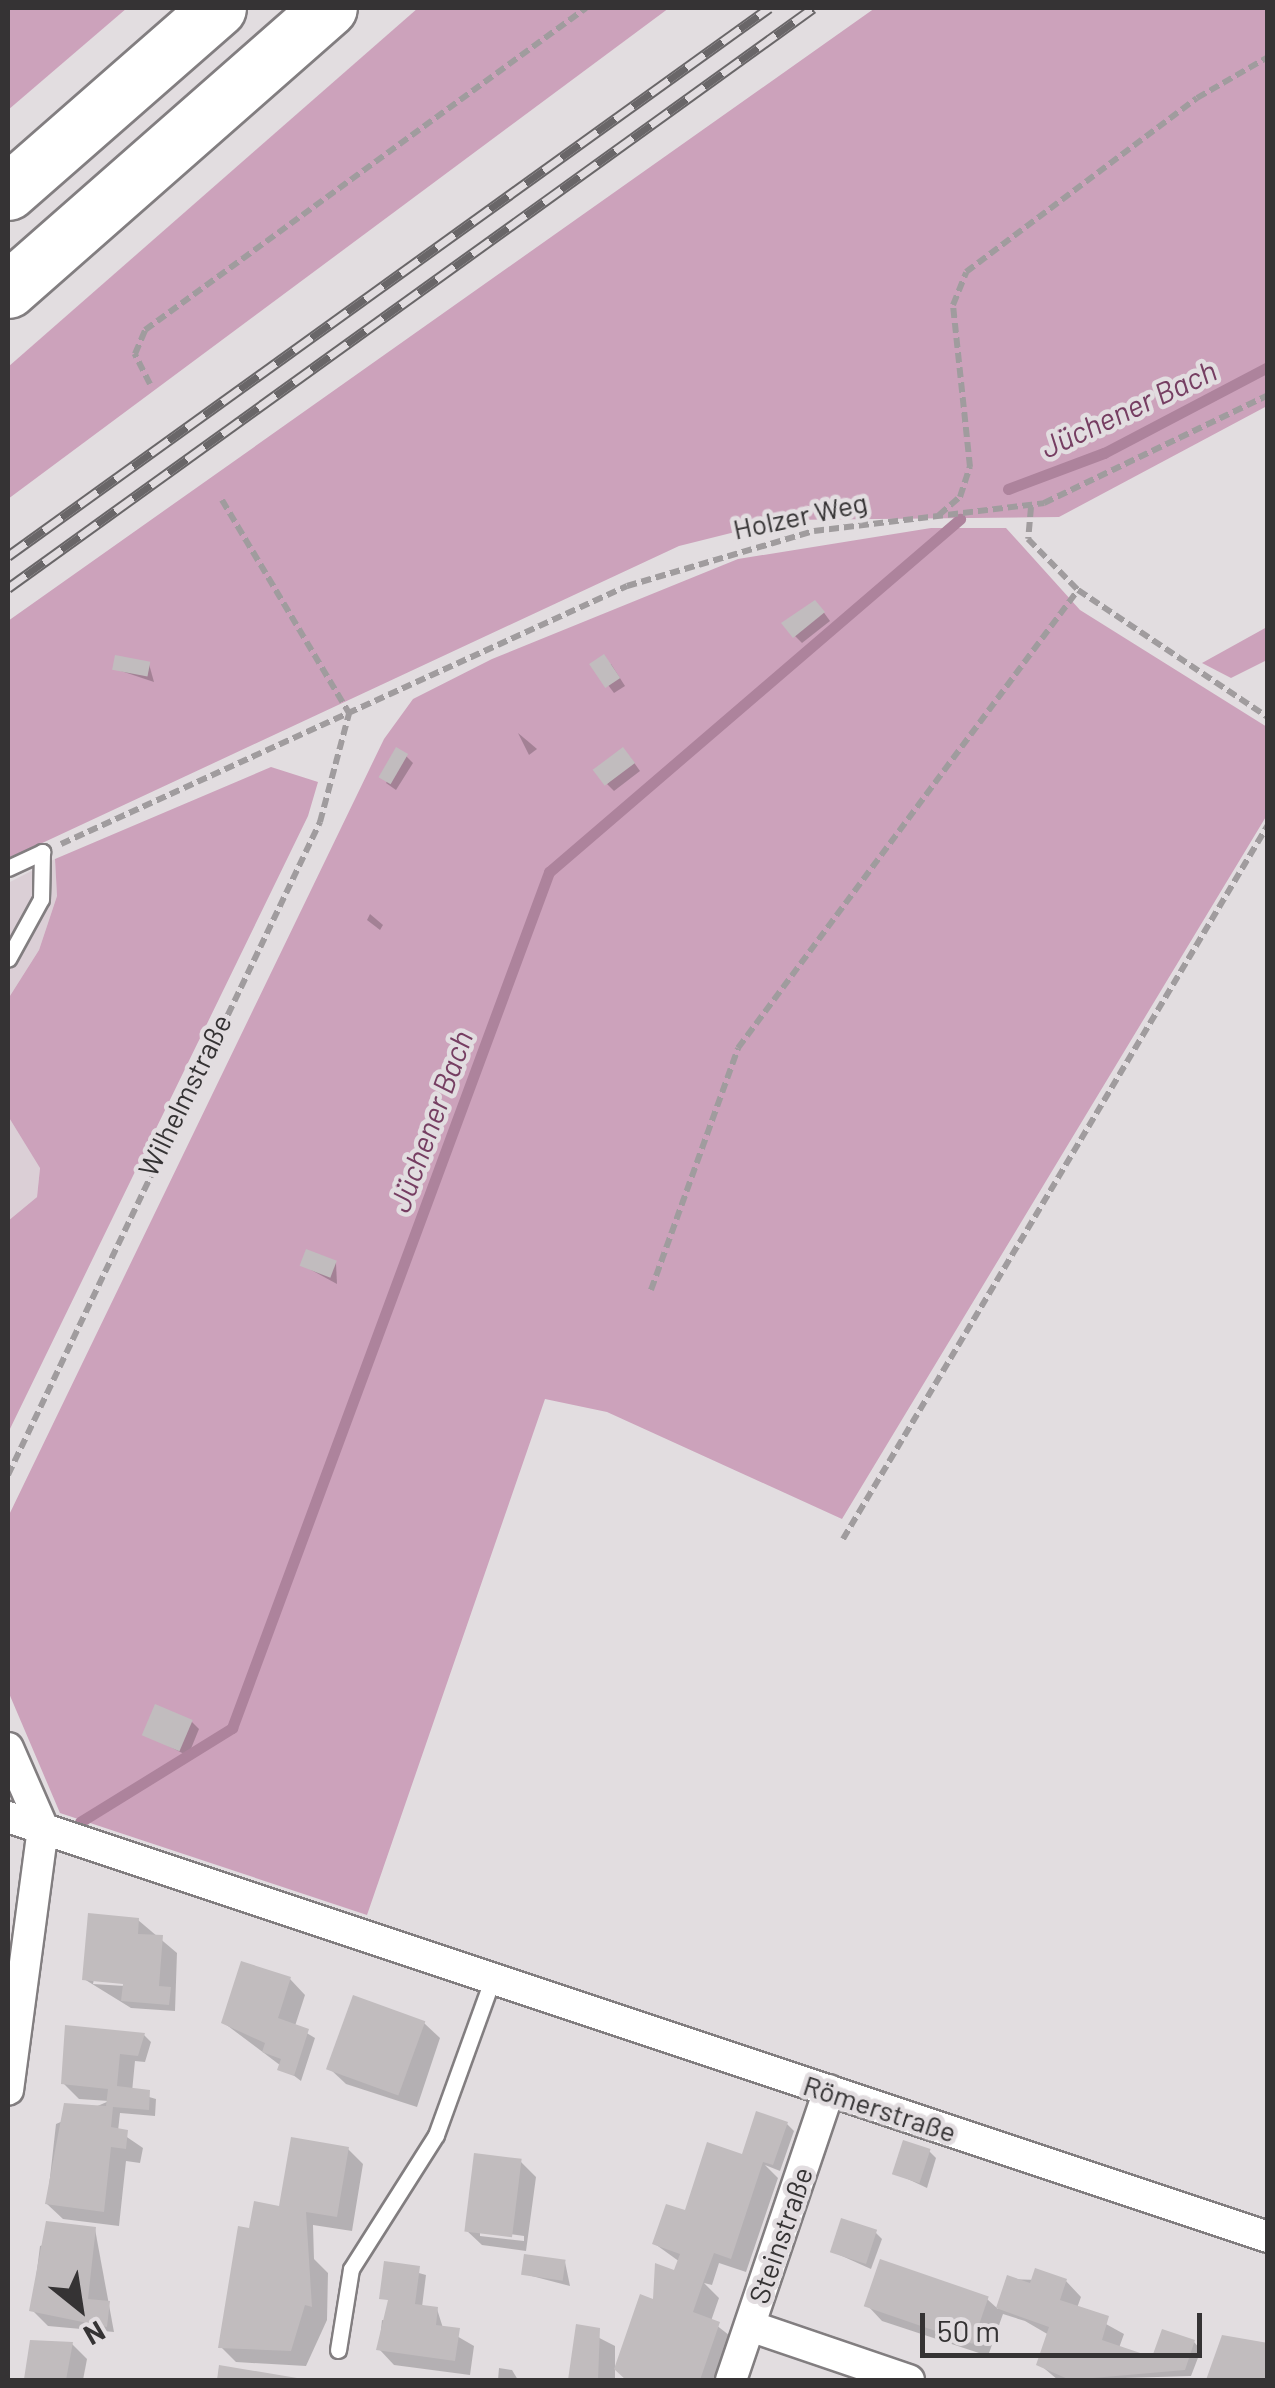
<!DOCTYPE html>
<meta charset="utf-8">
<style>
body{margin:0}
#map{position:relative;width:1275px;height:2388px;overflow:hidden;background:#e2dde0;font-family:Barlow,sans-serif}
div>[style]{position:absolute}
.built>*{inset:0;background:#dbcfd6}
.green>*{inset:0;background:#cca2bb}
.shadow>*{inset:0;background:#0003}
.stream>*{height:11px;margin:-5.5px;padding:0 5.5px;transform-origin:5.5px;border-radius:5.5px;background:#ad839c}
.building>*{inset:0;background:#c1bcbe;transform-origin:0 0}
.path>*{height:6px;margin-top:-3px;transform-origin:0;background:repeating-linear-gradient(90deg,#a09c9e 0 10px,transparent 0 15px)}
.roads{filter:drop-shadow(2px 0 #827e80) drop-shadow(-2px 0 #827e80) drop-shadow(0 2px #827e80) drop-shadow(0 -2px #827e80)}
.lane>*{height:15px;margin:-7.5px;padding:0 7.5px;transform-origin:7.5px;border-radius:7.5px;background:#fff}
.street>*{height:30px;margin:-15px;padding:0 15px;transform-origin:15px;border-radius:15px;background:#fff}
.highway>*{height:55px;margin:-27.5px;padding:0 27.5px;transform-origin:27.5px;border-radius:27.5px;background:#fff}
.rail>*{height:11px;margin-top:-5.5px;transform-origin:0;background:repeating-linear-gradient(90deg,#e2dde0 0 22px,#696668 0 44px);box-sizing:border-box;border-block:2px solid #696668}
span{translate:-50% -50%;white-space:nowrap;text-align:center;line-height:1.15;-webkit-text-stroke:9px #e2dde0;paint-order:stroke}
.street-label{font-size:28px;color:#353334}
.water-label{font-size:30px;color:#763e62;font-style:italic}
.frame{position:absolute;inset:0;border:10px solid #353334;pointer-events:none}
.north{position:absolute;left:30px;top:2258px;width:100px;height:100px;-webkit-text-stroke:8px #e2dde0;paint-order:stroke;rotate:150deg;font-size:28px;font-weight:700;line-height:40px;text-align:center;color:#353334}
.north::after{content:'';display:block;margin:auto;width:35px;height:45px;background:#353334;clip-path:polygon(50% 0,100% 100%,50% 72%,0 100%)}
.scale{position:absolute;left:920px;top:2313px;width:282px;height:45px;box-sizing:border-box;border:5px solid #353334;border-top:0;padding-left:12px;font-size:30px;line-height:35px;white-space:nowrap;color:#353334;-webkit-text-stroke:8px #e2dde0;paint-order:stroke}
</style>
<div id="map">
<div class="built">
<i style="clip-path:polygon(55px 859px,57px 896px,39px 950px,8px 999px,8px 883px)"></i>
<i style="clip-path:polygon(8px 1116px,40px 1167px,37px 1197px,8px 1221px)"></i>
</div>
<div class="green">
<i style="clip-path:polygon(8px 8px,127px 8px,8px 110px)"></i>
<i style="clip-path:polygon(418px 8px,669px 8px,8px 499px,8px 367px)"></i>
<i style="clip-path:polygon(875px 8px,1267px 8px,1267px 406px,1059px 517px,783px 520px,679px 546px,8px 859px,8px 621px)"></i>
<i style="clip-path:polygon(931px 528px,1006px 528px,1080px 610px,1267px 727px,1267px 815px,842px 1519px,607px 1412px,545px 1399px,367px 1915px,60px 1813px,8px 1691px,8px 1517px,384px 739px,413px 699px,492px 659px,738px 559px)"></i>
<i style="clip-path:polygon(1267px 627px,1267px 660px,1231px 678px,1202px 663px)"></i>
<i style="clip-path:polygon(271px 767px,318px 782px,308px 816px,8px 1433px,8px 1221px,37px 1197px,40px 1168px,8px 1116px,8px 999px,39px 950px,57px 896px,55px 859px)"></i>
</div>
<div class="shadow">
<i style="clip-path:polygon(822px 610px,830px 621px,802px 643px,795px 636px)"></i>
<i style="clip-path:polygon(149px 664px,154px 682px,115px 669px)"></i>
<i style="clip-path:polygon(611px 664px,625px 686px,614px 693px,593px 665px)"></i>
<i style="clip-path:polygon(518px 733px,530px 743px,537px 749px,529px 755px)"></i>
<i style="clip-path:polygon(406px 756px,413px 763px,396px 790px,386px 783px)"></i>
<i style="clip-path:polygon(630px 757px,640px 771px,614px 791px,607px 784px)"></i>
<i style="clip-path:polygon(370px 914px,383px 925px,380px 930px,367px 920px)"></i>
<i style="clip-path:polygon(336px 1263px,337px 1284px,302px 1265px)"></i>
<i style="clip-path:polygon(192px 1722px,199px 1729px,188px 1756px,145px 1734px)"></i>
<i style="clip-path:polygon(evenodd,138px 1920px,177px 1953px,175px 2011px,131px 2008px,84px 1979px,138px 1920px,94px 1979px,125px 1981px,125px 1986px,93px 1984px,94px 1979px)"></i>
<i style="clip-path:polygon(290px 1979px,305px 1995px,295px 2026px,315px 2038px,301px 2081px,224px 2023px)"></i>
<i style="clip-path:polygon(424px 2023px,440px 2038px,417px 2107px,346px 2084px,330px 2069px)"></i>
<i style="clip-path:polygon(144px 2035px,151px 2042px,145px 2062px,135px 2061px,132px 2092px,156px 2099px,155px 2116px,120px 2113px,118px 2131px,143px 2148px,140px 2163px,126px 2161px,119px 2226px,63px 2219px,47px 2204px,56px 2124px,109px 2101px,79px 2099px,63px 2083px)"></i>
<i style="clip-path:polygon(787px 2124px,794px 2131px,780px 2171px,765px 2165px,778px 2178px,746px 2272px,719px 2263px,712px 2285px,704px 2283px,719px 2298px,711px 2321px,734px 2339px,721px 2380px,629px 2380px,617px 2368px,680px 2262px,655px 2244px)"></i>
<i style="clip-path:polygon(348px 2149px,363px 2164px,352px 2231px,313px 2225px,314px 2259px,328px 2273px,327px 2320px,306px 2366px,236px 2362px,221px 2347px,251px 2230px)"></i>
<i style="clip-path:polygon(929px 2151px,936px 2158px,927px 2188px,895px 2173px)"></i>
<i style="clip-path:polygon(evenodd,521px 2162px,536px 2177px,526px 2251px,482px 2245px,466px 2230px,521px 2162px,480px 2230px,524px 2236px,524px 2241px,480px 2236px,480px 2230px)"></i>
<i style="clip-path:polygon(95px 2229px,114px 2332px,48px 2326px,32px 2310px,40px 2246px)"></i>
<i style="clip-path:polygon(875px 2232px,882px 2239px,871px 2269px,833px 2252px)"></i>
<i style="clip-path:polygon(565px 2262px,570px 2286px,524px 2274px)"></i>
<i style="clip-path:polygon(387px 2264px,426px 2275px,422px 2307px,437px 2309px,443px 2328px,474px 2346px,470px 2375px,394px 2365px,379px 2349px,382px 2320px,393px 2322px)"></i>
<i style="clip-path:polygon(1008px 2279px,1066px 2281px,1081px 2297px,1077px 2308px,1124px 2334px,1119px 2348px,1154px 2360px,1194px 2342px,1201px 2350px,1191px 2376px,1058px 2380px,1039px 2364px,1049px 2335px,1025px 2321px,1003px 2314px,988px 2356px,882px 2321px,867px 2305px,987px 2299px,998px 2309px)"></i>
<i style="clip-path:polygon(578px 2327px,615px 2346px,615px 2380px,570px 2380px)"></i>
<i style="clip-path:polygon(72px 2344px,87px 2359px,83px 2380px,27px 2378px)"></i>
<i style="clip-path:polygon(499px 2368px,512px 2370px,518px 2380px,498px 2380px)"></i>
</div>
<div class="stream">
<i style="left:1008px;top:489px;width:103px;rotate:-20.6deg"></i>
<i style="left:1104px;top:453px;width:185px;rotate:-27.7deg"></i>
<i style="left:80px;top:1822px;width:179px;rotate:-31.7deg"></i>
<i style="left:232px;top:1728px;width:913px;rotate:-69.68deg"></i>
<i style="left:549px;top:872px;width:542px;rotate:-40.66deg"></i>
</div>
<div class="building">
<i style="clip-path:polygon(815px 600px,825px 612px,793px 638px,781px 623px)"></i>
<i style="left:604px;top:654px;width:29px;height:18px;rotate:56deg"></i>
<i style="left:115px;top:655px;width:36px;height:15px;rotate:11deg"></i>
<i style="left:396px;top:747px;width:14px;height:35px;rotate:30deg"></i>
<i style="left:623px;top:747px;width:20px;height:38px;rotate:53deg"></i>
<i style="left:306px;top:1249px;width:33px;height:18px;rotate:21deg"></i>
<i style="left:155px;top:1704px;width:41px;height:34px;rotate:23deg"></i>
<i style="clip-path:polygon(88px 1913px,139px 1918px,138px 1934px,163px 1935px,159px 1986px,171px 1987px,169px 2005px,121px 2001px,123px 1984px,82px 1980px)"></i>
<i style="clip-path:polygon(241px 1961px,291px 1977px,278px 2018px,309px 2029px,294px 2076px,277px 2070px,281px 2059px,262px 2052px,265px 2043px,221px 2023px)"></i>
<i style="left:353px;top:1995px;width:77px;height:79px;rotate:20deg"></i>
<i style="clip-path:polygon(65px 2025px,145px 2033px,138px 2056px,120px 2054px,117px 2086px,150px 2090px,149px 2110px,113px 2107px,111px 2127px,128px 2130px,126px 2149px,111px 2147px,104px 2212px,45px 2204px,64px 2103px,106px 2106px,108px 2089px,61px 2084px)"></i>
<i style="clip-path:polygon(756px 2111px,788px 2122px,773px 2165px,763px 2162px,731px 2259px,714px 2253px,704px 2280px,693px 2312px,720px 2322px,700px 2380px,626px 2380px,614px 2369px,640px 2294px,653px 2299px,655px 2263px,674px 2270px,680px 2254px,652px 2244px,666px 2204px,685px 2210px,707px 2142px,742px 2154px)"></i>
<i style="clip-path:polygon(291px 2137px,349px 2147px,337px 2217px,306px 2212px,312px 2307px,305px 2305px,291px 2351px,218px 2348px,238px 2226px,249px 2228px,254px 2201px,279px 2206px)"></i>
<i style="left:903px;top:2140px;width:29px;height:36px;rotate:18deg"></i>
<i style="left:474px;top:2153px;width:48px;height:79px;rotate:7deg"></i>
<i style="left:841px;top:2218px;width:38px;height:36px;rotate:18deg"></i>
<i style="clip-path:polygon(46px 2221px,96px 2227px,88px 2299px,110px 2301px,107px 2327px,29px 2311px)"></i>
<i style="left:524px;top:2254px;width:42px;height:21px;rotate:8deg"></i>
<i style="left:880px;top:2259px;width:115px;height:50px;rotate:19deg"></i>
<i style="clip-path:polygon(384px 2261px,420px 2266px,415px 2304px,438px 2307px,436px 2325px,460px 2328px,455px 2361px,376px 2350px,388px 2300px,379px 2299px)"></i>
<i style="clip-path:polygon(1035px 2268px,1067px 2279px,1060px 2300px,1109px 2316px,1102px 2340px,1152px 2357px,1162px 2329px,1195px 2340px,1185px 2370px,1070px 2380px,1036px 2365px,1049px 2327px,996px 2308px,1007px 2275px,1030px 2283px)"></i>
<i style="clip-path:polygon(576px 2324px,600px 2328px,598px 2380px,568px 2380px)"></i>
<i style="clip-path:polygon(1222px 2335px,1268px 2343px,1268px 2380px,1206px 2380px)"></i>
<i style="clip-path:polygon(30px 2340px,73px 2342px,66px 2380px,24px 2379px)"></i>
<i style="clip-path:polygon(219px 2365px,297px 2378px,297px 2380px,217px 2380px)"></i>
</div>
<div class="path">
<i style="left:150px;top:384px;width:34px;rotate:-117deg"></i>
<i style="left:135px;top:354px;width:26px;rotate:-67deg"></i>
<i style="left:145px;top:330px;width:546px;rotate:-36.14deg"></i>
<i style="left:222px;top:500px;width:248px;rotate:59.2deg"></i>
<i style="left:1031px;top:507px;width:32px;rotate:95deg"></i>
<i style="left:1028px;top:539px;width:71px;rotate:45.6deg"></i>
<i style="left:1078px;top:590px;width:229px;rotate:33.8deg"></i>
<i style="left:939px;top:515px;width:28px;rotate:-41deg"></i>
<i style="left:960px;top:497px;width:32px;rotate:-72deg"></i>
<i style="left:970px;top:467px;width:163px;rotate:-96deg"></i>
<i style="left:953px;top:305px;width:35px;rotate:-68deg"></i>
<i style="left:966px;top:272px;width:289px;rotate:-37deg"></i>
<i style="left:1197px;top:98px;width:82px;rotate:-30deg"></i>
<i style="left:61px;top:844px;width:622px;rotate:-24.5deg"></i>
<i style="left:627px;top:586px;width:195px;rotate:-16.4deg"></i>
<i style="left:814px;top:531px;width:232px;rotate:-6.9deg"></i>
<i style="left:1044px;top:503px;width:249px;rotate:-25.7deg"></i>
<i style="left:651px;top:1290px;width:257px;rotate:-70.2deg"></i>
<i style="left:738px;top:1048px;width:570px;rotate:-53.41deg"></i>
<i style="left:8px;top:1475px;width:724px;rotate:-64.46deg"></i>
<i style="left:320px;top:822px;width:112px;rotate:-75deg"></i>
<i style="left:843px;top:1539px;width:831px;rotate:-59.24deg"></i>
</div>
<div class="roads">
<div class="lane">
<i style="left:8px;top:868px;width:38px;rotate:-25deg"></i>
<i style="left:42px;top:852px;width:47px;rotate:91.2deg"></i>
<i style="left:41px;top:899px;width:68px;rotate:118.8deg"></i>
<i style="left:338px;top:2350px;width:82px;rotate:-80.9deg"></i>
<i style="left:351px;top:2269px;width:159px;rotate:-57.6deg"></i>
<i style="left:436px;top:2135px;width:162px;rotate:-70.1deg"></i>
</div>
<div class="street">
<i style="left:8px;top:1748px;width:87px;rotate:66.4deg"></i>
<i style="left:43px;top:1828px;width:264px;rotate:97.6deg"></i>
<i style="left:8px;top:1817px;width:1328px;rotate:18.43deg"></i>
<i style="left:750px;top:2326px;width:168px;rotate:18.8deg"></i>
<i style="left:731px;top:2380px;width:306px;rotate:-71.3deg"></i>
</div>
<div class="highway">
<i style="left:8px;top:192px;width:279px;rotate:-41.2deg"></i>
<i style="left:8px;top:290px;width:427px;rotate:-41.3deg"></i>
</div>
</div>
<div class="rail">
<i style="left:8px;top:556px;width:938px;rotate:-35.76deg"></i>
<i style="left:8px;top:588px;width:992px;rotate:-35.77deg"></i>
</div>
<div class="street-label">
<span style="left:800px;top:515px;rotate:-12deg">Holzer Weg</span>
<span style="left:184px;top:1095px;rotate:-64deg">Wilhelmstraße</span>
<span style="left:880px;top:2108px;rotate:18deg">Römerstraße</span>
<span style="left:780px;top:2235px;rotate:-71deg">Steinstraße</span>
</div>
<div class="water-label">
<span style="left:1128px;top:408px;rotate:-25deg">Jüchener Bach</span>
<span style="left:430px;top:1121px;rotate:-70deg">Jüchener Bach</span>
</div>
<div class="frame"></div>
<div class="north">N</div>
<div class="scale">50 m</div>
</div>
